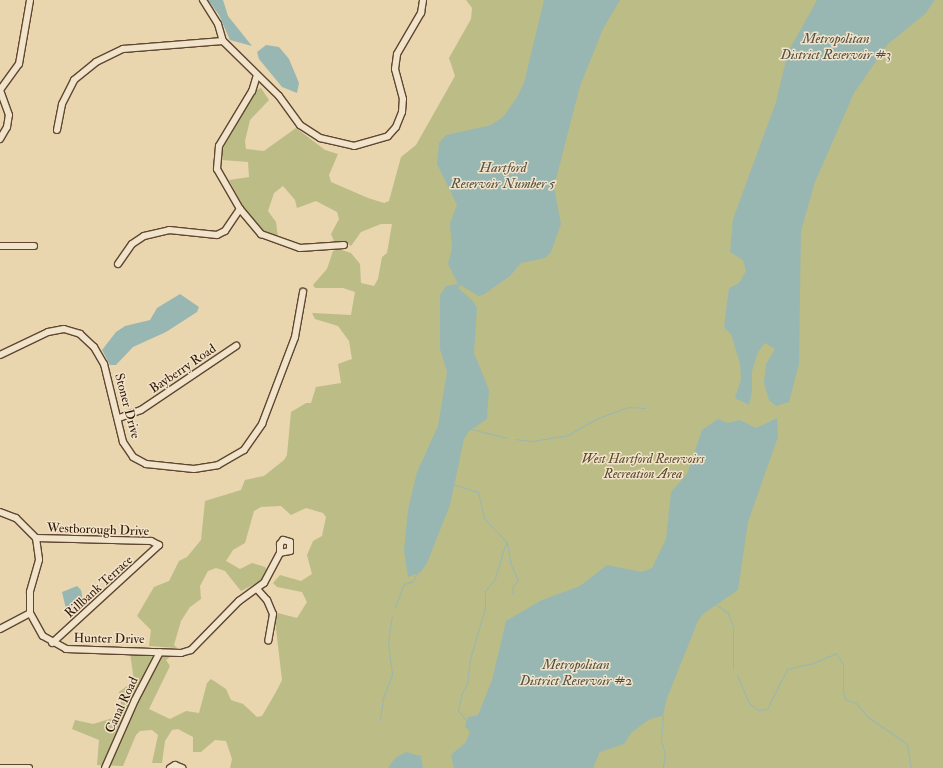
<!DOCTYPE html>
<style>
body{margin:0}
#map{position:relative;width:943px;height:768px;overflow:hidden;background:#e9d5ae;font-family:"IM FELL Double Pica",serif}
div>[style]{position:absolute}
.green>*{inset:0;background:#bcbc86}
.water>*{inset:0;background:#99b7b2}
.stream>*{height:1px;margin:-0.5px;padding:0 0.5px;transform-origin:0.5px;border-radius:0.5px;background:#99b7b2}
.roads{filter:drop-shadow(1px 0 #5f4630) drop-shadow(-1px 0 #5f4630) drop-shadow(0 1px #5f4630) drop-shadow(0 -1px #5f4630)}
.minor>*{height:6px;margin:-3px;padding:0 3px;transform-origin:3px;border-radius:3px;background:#f1e4ca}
span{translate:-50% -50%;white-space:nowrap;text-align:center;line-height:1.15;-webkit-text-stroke:3px #f1e4ca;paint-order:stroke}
.street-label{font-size:13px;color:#311606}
.park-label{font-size:13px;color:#5b482c;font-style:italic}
.water-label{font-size:14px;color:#554e42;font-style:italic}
</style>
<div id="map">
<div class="green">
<i style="clip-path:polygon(466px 0,943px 0,943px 768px,230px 768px,232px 759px,226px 741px,215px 740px,201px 752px,193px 752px,193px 737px,178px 729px,172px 730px,165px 741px,162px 763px,152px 763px,158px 735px,152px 730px,140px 731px,136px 735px,123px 766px,97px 765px,99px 740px,72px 729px,75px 720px,93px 724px,113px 718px,121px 703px,119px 692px,134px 681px,130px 653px,170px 657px,166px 660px,170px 666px,149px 709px,170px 719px,186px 711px,199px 713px,207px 683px,211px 679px,226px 689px,231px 700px,243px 704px,257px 717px,262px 716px,276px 692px,282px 680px,274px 612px,297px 618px,307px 602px,302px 592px,277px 587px,273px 583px,280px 575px,301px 581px,312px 574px,307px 555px,313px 541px,322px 536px,326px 517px,323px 513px,306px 508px,291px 515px,281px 506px,261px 507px,254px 511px,245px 543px,233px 550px,226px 561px,240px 569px,252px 563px,265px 567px,268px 571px,259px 582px,241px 591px,225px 571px,216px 568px,208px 571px,200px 586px,201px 599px,190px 607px,181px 621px,174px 645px,177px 648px,149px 646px,151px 630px,137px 616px,154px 587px,169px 581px,179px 561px,187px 557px,201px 540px,205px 501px,241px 490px,245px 480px,264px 476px,284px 460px,287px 455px,291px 412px,306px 403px,311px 403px,316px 387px,341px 383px,338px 364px,352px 359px,349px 341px,338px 326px,315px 319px,312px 313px,351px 315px,355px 292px,343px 288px,315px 288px,313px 285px,327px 269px,333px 251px,339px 249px,351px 253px,360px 264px,361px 283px,374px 286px,378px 279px,382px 257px,387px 253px,392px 224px,381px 224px,361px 232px,351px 246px,345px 242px,334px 241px,331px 234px,339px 219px,337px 212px,316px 201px,297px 208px,295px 200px,283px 186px,274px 193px,268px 211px,276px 222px,278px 238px,265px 234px,253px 225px,229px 180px,249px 177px,248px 162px,222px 160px,221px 152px,256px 90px,261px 88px,269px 100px,250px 120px,245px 141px,246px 149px,264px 151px,296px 128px,325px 150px,338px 154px,329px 175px,331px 182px,368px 198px,384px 203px,389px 201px,401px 157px,416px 145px,455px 76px,449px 58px,471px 19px,472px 8px)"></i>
</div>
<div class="water">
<i style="clip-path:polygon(208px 0,223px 0,228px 16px,252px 46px,230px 40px,219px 15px)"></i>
<i style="clip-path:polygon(544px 0,620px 0,603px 29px,580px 86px,554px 187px,561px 224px,551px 252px,545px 258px,521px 263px,510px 276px,483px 295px,478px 296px,461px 285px,458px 288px,473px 301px,477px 308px,474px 353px,489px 390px,487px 419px,469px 431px,464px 439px,450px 505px,427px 563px,421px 572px,408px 577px,404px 550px,408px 510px,417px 472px,438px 426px,447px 372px,440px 349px,440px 295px,446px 286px,458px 284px,448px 264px,452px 248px,450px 223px,457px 205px,437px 164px,439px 143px,446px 135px,491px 125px,503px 117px,516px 99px,524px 83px)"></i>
<i style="clip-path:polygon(817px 0,935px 0,925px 14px,888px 44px,854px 93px,815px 182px,801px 231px,799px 364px,789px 402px,776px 406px,769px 400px,764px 383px,766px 364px,775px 349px,765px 343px,758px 352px,752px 371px,752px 392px,749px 405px,735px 398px,741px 379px,740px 364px,731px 334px,724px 327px,729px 288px,739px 283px,746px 271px,743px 260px,730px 252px,733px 219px,776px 102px,788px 52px)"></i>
<i style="clip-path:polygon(266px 45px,279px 47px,289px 59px,299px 83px,297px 93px,282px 87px,259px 59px,257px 52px)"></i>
<i style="clip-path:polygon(180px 294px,199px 307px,197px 312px,166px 332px,133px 347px,116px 365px,110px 365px,102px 350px,116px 332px,125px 326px,150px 320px,157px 308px)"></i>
<i style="clip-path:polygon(777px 418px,778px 437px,748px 522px,738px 590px,703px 614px,698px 621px,667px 698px,663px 716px,650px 719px,632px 732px,624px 744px,600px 752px,593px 768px,454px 768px,451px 755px,466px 742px,470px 731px,465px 727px,468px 717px,478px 715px,492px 680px,506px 621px,542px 600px,580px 586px,607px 565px,642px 572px,652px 568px,666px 539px,671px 492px,687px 474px,702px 430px,718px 419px,728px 423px,740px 420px,756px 428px)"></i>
<i style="clip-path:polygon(77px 586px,81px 590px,83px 601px,75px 612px,67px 613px,62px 592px)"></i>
<i style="clip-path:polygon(406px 752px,421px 756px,423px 768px,388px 768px,395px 758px)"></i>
</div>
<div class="stream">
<i style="left:471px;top:429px;width:37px;rotate:14deg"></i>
<i style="left:515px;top:439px;width:17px;rotate:7deg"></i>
<i style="left:532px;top:441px;width:36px;rotate:-9deg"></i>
<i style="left:568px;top:435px;width:34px;rotate:-30deg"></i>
<i style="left:598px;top:418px;width:32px;rotate:-20deg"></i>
<i style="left:628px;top:407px;width:17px;rotate:3deg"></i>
<i style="left:453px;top:484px;width:26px;rotate:18deg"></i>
<i style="left:478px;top:492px;width:27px;rotate:77deg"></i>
<i style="left:484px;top:518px;width:33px;rotate:47deg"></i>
<i style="left:506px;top:542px;width:39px;rotate:107deg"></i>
<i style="left:495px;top:579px;width:16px;rotate:130deg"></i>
<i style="left:485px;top:591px;width:17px;rotate:90deg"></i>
<i style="left:485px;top:608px;width:53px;rotate:106.4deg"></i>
<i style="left:470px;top:659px;width:25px;rotate:97deg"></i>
<i style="left:467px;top:684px;width:10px;rotate:119deg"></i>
<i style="left:462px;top:693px;width:17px;rotate:103deg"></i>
<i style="left:458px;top:710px;width:15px;rotate:53deg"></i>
<i style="left:507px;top:543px;width:22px;rotate:80deg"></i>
<i style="left:511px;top:565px;width:17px;rotate:65deg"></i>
<i style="left:518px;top:580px;width:8px;rotate:130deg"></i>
<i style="left:513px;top:586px;width:7px;rotate:98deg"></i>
<i style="left:717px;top:605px;width:14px;rotate:36deg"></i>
<i style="left:728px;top:613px;width:15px;rotate:70deg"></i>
<i style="left:733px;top:627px;width:42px;rotate:90deg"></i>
<i style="left:395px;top:607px;width:25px;rotate:-69deg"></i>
<i style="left:404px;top:584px;width:9px;rotate:-18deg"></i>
<i style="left:413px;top:581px;width:9px;rotate:-63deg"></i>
<i style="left:737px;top:675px;width:30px;rotate:67deg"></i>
<i style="left:749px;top:703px;width:11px;rotate:38deg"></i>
<i style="left:758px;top:710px;width:9px;rotate:-6deg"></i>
<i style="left:767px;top:709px;width:45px;rotate:-63.4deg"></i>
<i style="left:787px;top:669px;width:27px;rotate:-13deg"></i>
<i style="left:813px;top:663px;width:25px;rotate:-23deg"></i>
<i style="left:836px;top:653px;width:13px;rotate:58deg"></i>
<i style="left:843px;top:664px;width:28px;rotate:90deg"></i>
<i style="left:843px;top:692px;width:7px;rotate:74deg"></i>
<i style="left:845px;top:699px;width:12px;rotate:20deg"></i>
<i style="left:856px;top:703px;width:18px;rotate:49deg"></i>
<i style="left:868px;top:717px;width:47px;rotate:34.7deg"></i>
<i style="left:907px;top:744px;width:24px;rotate:81deg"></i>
<i style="left:663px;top:716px;width:25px;rotate:95deg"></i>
<i style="left:661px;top:741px;width:13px;rotate:72deg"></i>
<i style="left:665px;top:753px;width:15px;rotate:98deg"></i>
<i style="left:380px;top:720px;width:22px;rotate:-82deg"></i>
<i style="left:383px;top:698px;width:26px;rotate:-69deg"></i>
<i style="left:392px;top:674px;width:31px;rotate:-97deg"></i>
<i style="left:388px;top:643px;width:27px;rotate:-82deg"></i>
</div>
<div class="roads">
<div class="minor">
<i style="left:203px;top:0;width:28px;rotate:58deg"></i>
<i style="left:218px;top:24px;width:18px;rotate:74deg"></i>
<i style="left:223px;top:41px;width:78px;rotate:44.5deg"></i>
<i style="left:279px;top:96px;width:36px;rotate:54deg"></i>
<i style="left:300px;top:125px;width:24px;rotate:33deg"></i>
<i style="left:320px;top:138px;width:35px;rotate:13deg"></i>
<i style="left:354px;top:146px;width:35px;rotate:-16deg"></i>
<i style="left:388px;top:136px;width:12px;rotate:-48deg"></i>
<i style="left:396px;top:127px;width:16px;rotate:-68deg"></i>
<i style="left:402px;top:112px;width:13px;rotate:-86deg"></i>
<i style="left:403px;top:99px;width:31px;rotate:-105deg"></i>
<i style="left:395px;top:69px;width:15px;rotate:-82deg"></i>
<i style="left:397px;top:54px;width:48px;rotate:-59.7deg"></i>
<i style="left:421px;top:13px;width:13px;rotate:-81deg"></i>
<i style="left:257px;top:75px;width:17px;rotate:107deg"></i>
<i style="left:252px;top:91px;width:64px;rotate:121deg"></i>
<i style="left:219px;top:146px;width:23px;rotate:95deg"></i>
<i style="left:217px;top:169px;width:46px;rotate:60.1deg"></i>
<i style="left:240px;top:209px;width:33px;rotate:50deg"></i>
<i style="left:261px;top:234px;width:41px;rotate:19.7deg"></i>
<i style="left:300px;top:248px;width:44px;rotate:-3.9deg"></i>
<i style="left:57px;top:130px;width:26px;rotate:-79deg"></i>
<i style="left:62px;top:104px;width:27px;rotate:-63deg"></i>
<i style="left:74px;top:80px;width:28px;rotate:-39deg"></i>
<i style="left:96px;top:62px;width:30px;rotate:-26deg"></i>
<i style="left:123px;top:49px;width:100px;rotate:-4.6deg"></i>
<i style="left:0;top:139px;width:14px;rotate:-60deg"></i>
<i style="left:7px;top:127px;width:12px;rotate:-81deg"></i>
<i style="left:9px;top:115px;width:27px;rotate:-110deg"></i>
<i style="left:0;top:90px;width:32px;rotate:-54deg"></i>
<i style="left:19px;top:64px;width:65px;rotate:-80.2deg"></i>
<i style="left:0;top:246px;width:34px"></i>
<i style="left:118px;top:264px;width:24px;rotate:-55deg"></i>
<i style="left:132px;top:244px;width:14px;rotate:-34deg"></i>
<i style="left:144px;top:236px;width:26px;rotate:-13deg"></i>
<i style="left:169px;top:230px;width:48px;rotate:5.9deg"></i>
<i style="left:217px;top:235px;width:9px;rotate:-27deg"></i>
<i style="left:225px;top:231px;width:27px;rotate:-56deg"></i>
<i style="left:0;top:355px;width:53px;rotate:-25.6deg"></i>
<i style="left:48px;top:332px;width:16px;rotate:-11deg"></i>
<i style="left:64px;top:329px;width:17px;rotate:17deg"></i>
<i style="left:80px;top:334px;width:19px;rotate:43deg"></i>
<i style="left:94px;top:347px;width:20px;rotate:60deg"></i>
<i style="left:104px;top:364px;width:80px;rotate:76.3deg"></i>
<i style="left:123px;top:442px;width:18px;rotate:56deg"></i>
<i style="left:133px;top:457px;width:15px;rotate:28deg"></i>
<i style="left:146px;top:464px;width:48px;rotate:5.9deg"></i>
<i style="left:194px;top:469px;width:24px;rotate:-9deg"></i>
<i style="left:218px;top:465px;width:30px;rotate:-30deg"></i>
<i style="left:244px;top:450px;width:32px;rotate:-55deg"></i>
<i style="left:262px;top:424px;width:93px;rotate:-69.2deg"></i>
<i style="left:295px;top:337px;width:46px;rotate:-79.9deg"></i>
<i style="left:119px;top:418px;width:23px;rotate:-20deg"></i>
<i style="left:141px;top:410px;width:115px;rotate:-34deg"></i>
<i style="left:0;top:512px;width:17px;rotate:21deg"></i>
<i style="left:16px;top:518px;width:28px;rotate:45deg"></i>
<i style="left:36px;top:538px;width:22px;rotate:82deg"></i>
<i style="left:39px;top:560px;width:33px;rotate:106deg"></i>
<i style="left:30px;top:592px;width:21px;rotate:90deg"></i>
<i style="left:30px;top:613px;width:26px;rotate:61deg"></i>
<i style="left:43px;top:636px;width:26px;rotate:29deg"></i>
<i style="left:66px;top:649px;width:115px;rotate:2deg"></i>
<i style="left:181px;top:653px;width:10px;rotate:-17deg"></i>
<i style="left:191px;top:650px;width:69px;rotate:-45.6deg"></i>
<i style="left:239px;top:601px;width:31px;rotate:-36deg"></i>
<i style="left:264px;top:583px;width:34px;rotate:-62deg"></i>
<i style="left:280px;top:553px;width:9px;rotate:-90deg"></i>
<i style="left:280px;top:544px;width:5px;rotate:-53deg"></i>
<i style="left:283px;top:540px;width:7px;rotate:16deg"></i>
<i style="left:290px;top:542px;width:9px;rotate:90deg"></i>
<i style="left:290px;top:551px;width:10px;rotate:169deg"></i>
<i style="left:36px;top:538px;width:115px;rotate:1.5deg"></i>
<i style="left:151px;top:541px;width:9px;rotate:27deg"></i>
<i style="left:159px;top:545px;width:145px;rotate:137.5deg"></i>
<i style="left:257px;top:589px;width:15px;rotate:48deg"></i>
<i style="left:267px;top:600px;width:15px;rotate:67deg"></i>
<i style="left:273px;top:614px;width:27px;rotate:100deg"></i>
<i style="left:0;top:629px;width:34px;rotate:-28deg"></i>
<i style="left:0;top:768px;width:29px"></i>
<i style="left:105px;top:768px;width:74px;rotate:-66.2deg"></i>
<i style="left:135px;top:700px;width:54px;rotate:-62.5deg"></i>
<i style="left:170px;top:768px;width:6px;rotate:-31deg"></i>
<i style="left:175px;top:765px;width:8px;rotate:23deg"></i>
</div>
</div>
<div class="street-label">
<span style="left:183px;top:369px;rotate:-34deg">Bayberry Road</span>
<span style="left:127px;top:406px;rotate:75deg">Stoner Drive</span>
<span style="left:98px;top:530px;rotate:2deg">Westborough Drive</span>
<span style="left:99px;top:587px;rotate:-42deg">Rillbank Terrace</span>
<span style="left:109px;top:639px;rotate:1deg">Hunter Drive</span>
<span style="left:122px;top:705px;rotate:-65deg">Canal Road</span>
</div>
<div class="park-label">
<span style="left:643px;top:467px">West Hartford Reservoirs<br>Recreation Area</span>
</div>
<div class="water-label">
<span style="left:836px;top:47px">Metropolitan<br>District Reservoir #3</span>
<span style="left:503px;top:176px">Hartford<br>Reservoir Number 5</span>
<span style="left:576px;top:673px">Metropolitan<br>District Reservoir #2</span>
</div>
</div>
